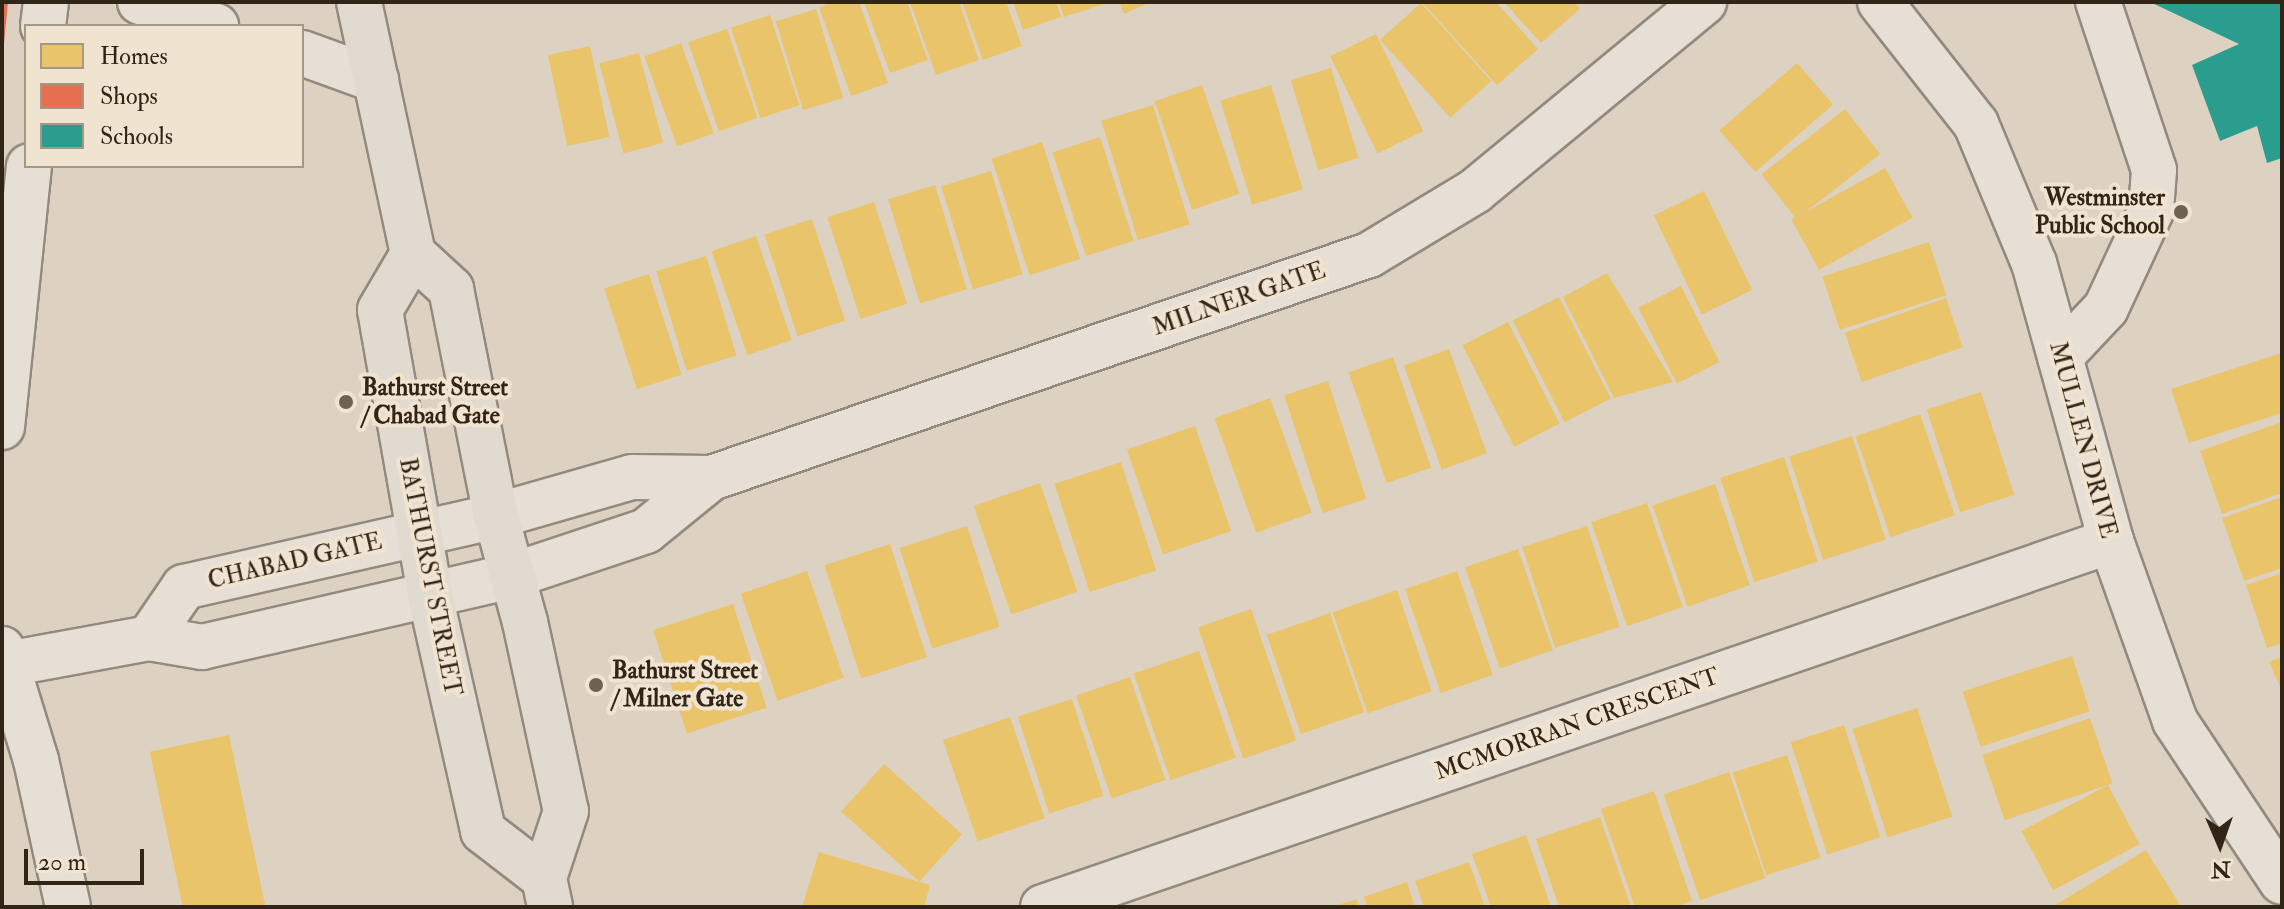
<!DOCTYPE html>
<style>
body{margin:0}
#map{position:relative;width:2284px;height:909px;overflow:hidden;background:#ddd2c1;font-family:"IM FELL Double Pica",serif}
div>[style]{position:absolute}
.homes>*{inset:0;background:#e9c46a;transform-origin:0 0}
.shops>*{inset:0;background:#e76f51}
.schools>*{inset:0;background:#2a9d8f}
.roads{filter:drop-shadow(2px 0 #928a7f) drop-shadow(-2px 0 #928a7f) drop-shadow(0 2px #928a7f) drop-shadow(0 -2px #928a7f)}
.minor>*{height:44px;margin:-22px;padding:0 22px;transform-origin:22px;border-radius:22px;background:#e5dfd6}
.major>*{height:44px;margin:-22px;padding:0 22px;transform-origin:22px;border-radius:22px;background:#e0dad0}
.dots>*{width:22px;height:22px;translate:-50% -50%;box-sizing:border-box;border:4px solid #f0e3d0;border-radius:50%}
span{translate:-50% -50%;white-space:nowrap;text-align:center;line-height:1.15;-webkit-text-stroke:8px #f0e3d0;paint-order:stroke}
.poi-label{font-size:24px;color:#302517;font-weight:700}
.right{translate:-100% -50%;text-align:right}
.left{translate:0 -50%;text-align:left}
.street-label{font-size:24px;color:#302517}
.frame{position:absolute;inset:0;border:4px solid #302517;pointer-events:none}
.legend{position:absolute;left:24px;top:24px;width:280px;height:144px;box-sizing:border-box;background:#f0e3d0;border:2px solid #a39786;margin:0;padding:10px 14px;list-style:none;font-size:24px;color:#302517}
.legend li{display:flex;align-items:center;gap:16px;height:40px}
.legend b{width:40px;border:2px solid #a39786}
.north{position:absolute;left:2180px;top:805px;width:80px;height:80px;-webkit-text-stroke:6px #f0e3d0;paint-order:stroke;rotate:178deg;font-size:22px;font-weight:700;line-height:32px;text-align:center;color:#302517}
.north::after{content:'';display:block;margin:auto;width:28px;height:36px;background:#302517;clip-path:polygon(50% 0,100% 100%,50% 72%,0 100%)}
.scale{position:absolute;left:24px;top:849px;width:120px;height:36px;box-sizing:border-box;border:4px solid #302517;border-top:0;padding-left:10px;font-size:24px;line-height:28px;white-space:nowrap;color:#302517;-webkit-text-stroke:6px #f0e3d0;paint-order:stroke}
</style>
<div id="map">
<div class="homes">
<i style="clip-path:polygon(833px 2px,859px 2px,888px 83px,851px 96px,819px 7px)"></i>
<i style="clip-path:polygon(864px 2px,907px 2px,928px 60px,890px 73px)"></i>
<i style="clip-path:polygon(910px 2px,959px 2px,979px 60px,936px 75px)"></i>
<i style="clip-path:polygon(962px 2px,1006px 2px,1022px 46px,983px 60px)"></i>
<i style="clip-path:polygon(1013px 2px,1056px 2px,1061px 17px,1023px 30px)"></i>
<i style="clip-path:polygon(1059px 2px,1107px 2px,1107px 3px,1064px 17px)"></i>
<i style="clip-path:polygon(1119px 2px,1151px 2px,1124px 14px)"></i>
<i style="clip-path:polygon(1422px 2px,1496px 2px,1538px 49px,1497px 85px)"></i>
<i style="clip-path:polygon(1504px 2px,1574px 2px,1580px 9px,1541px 43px)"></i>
<i style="left:1421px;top:3px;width:105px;height:55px;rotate:48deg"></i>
<i style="left:816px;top:9px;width:93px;height:42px;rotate:73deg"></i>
<i style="left:770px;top:15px;width:95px;height:41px;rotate:72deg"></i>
<i style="left:727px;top:29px;width:94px;height:41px;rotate:71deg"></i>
<i style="left:1376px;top:34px;width:108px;height:51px;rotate:64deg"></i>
<i style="left:681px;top:43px;width:96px;height:39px;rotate:70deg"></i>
<i style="left:590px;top:46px;width:93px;height:43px;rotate:78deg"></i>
<i style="left:639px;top:53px;width:93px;height:41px;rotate:75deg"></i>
<i style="left:1797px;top:63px;width:55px;height:103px;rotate:49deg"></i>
<i style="left:1331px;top:68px;width:94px;height:42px;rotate:73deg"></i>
<i style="left:1202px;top:85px;width:115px;height:50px;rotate:71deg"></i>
<i style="left:1271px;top:85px;width:109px;height:53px;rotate:73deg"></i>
<i style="left:1153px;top:105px;width:125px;height:54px;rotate:73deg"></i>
<i style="left:1845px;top:109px;width:57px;height:106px;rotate:52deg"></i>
<i style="left:1100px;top:137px;width:109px;height:50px;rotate:72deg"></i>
<i style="left:1042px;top:142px;width:123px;height:53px;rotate:72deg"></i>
<i style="left:1885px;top:168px;width:57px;height:107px;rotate:61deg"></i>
<i style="left:991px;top:171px;width:108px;height:52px;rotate:73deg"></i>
<i style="left:935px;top:185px;width:109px;height:49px;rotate:73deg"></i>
<i style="left:1704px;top:191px;width:110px;height:56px;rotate:64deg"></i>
<i style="left:874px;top:202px;width:107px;height:49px;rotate:72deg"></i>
<i style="left:812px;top:219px;width:107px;height:50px;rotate:72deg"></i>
<i style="left:756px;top:236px;width:110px;height:47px;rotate:71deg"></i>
<i style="left:1929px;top:242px;width:56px;height:112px;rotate:72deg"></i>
<i style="left:706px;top:256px;width:104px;height:52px;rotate:73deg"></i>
<i style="clip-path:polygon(1607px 273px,1673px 382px,1614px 398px,1563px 297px)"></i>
<i style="left:649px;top:274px;width:106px;height:47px;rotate:72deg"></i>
<i style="left:1681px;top:286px;width:85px;height:48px;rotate:63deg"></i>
<i style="left:1559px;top:297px;width:114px;height:52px;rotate:63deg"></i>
<i style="left:1946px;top:298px;width:52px;height:107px;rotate:71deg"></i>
<i style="left:1508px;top:322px;width:114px;height:51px;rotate:63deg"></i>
<i style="left:1449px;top:349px;width:111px;height:48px;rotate:70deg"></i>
<i style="clip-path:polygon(2281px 353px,2282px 413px,2189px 443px,2171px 389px)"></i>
<i style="left:1393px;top:357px;width:117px;height:47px;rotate:71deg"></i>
<i style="left:1328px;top:381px;width:124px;height:46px;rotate:72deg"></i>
<i style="left:1981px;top:392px;width:108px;height:57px;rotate:72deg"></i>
<i style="left:1270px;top:398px;width:122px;height:59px;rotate:70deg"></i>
<i style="left:1920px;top:414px;width:107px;height:68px;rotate:71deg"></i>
<i style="clip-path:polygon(2282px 422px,2282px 493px,2222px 514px,2200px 451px)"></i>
<i style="left:1195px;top:426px;width:111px;height:72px;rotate:71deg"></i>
<i style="left:1852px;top:436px;width:109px;height:66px;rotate:72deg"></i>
<i style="left:1784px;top:457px;width:110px;height:67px;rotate:72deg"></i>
<i style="left:1121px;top:462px;width:114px;height:70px;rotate:72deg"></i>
<i style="left:1040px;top:483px;width:115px;height:70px;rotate:71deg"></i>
<i style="left:1715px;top:484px;width:107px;height:66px;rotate:71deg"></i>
<i style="clip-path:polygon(2282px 497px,2282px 568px,2244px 581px,2222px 518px)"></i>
<i style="left:1647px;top:503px;width:110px;height:59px;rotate:71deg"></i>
<i style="left:967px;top:526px;width:106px;height:71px;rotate:72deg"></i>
<i style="left:1587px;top:526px;width:106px;height:68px;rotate:72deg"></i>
<i style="left:890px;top:544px;width:119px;height:69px;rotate:72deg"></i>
<i style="left:1518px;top:549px;width:107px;height:56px;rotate:71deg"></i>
<i style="left:807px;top:571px;width:113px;height:70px;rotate:71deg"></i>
<i style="left:1457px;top:571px;width:110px;height:55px;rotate:71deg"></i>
<i style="clip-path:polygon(2282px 573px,2282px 643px,2267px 648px,2246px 585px)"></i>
<i style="left:1397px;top:590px;width:107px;height:68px;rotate:71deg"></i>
<i style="left:733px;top:604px;width:109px;height:84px;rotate:72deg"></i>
<i style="left:1251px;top:609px;width:139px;height:56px;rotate:71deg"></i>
<i style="left:1330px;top:613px;width:105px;height:67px;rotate:71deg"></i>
<i style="left:1199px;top:651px;width:113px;height:69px;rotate:71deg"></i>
<i style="left:2072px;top:656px;width:58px;height:115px;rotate:72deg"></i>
<i style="clip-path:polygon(2282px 657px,2282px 691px,2269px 662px)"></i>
<i style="left:1130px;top:677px;width:109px;height:57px;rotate:71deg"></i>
<i style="left:1072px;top:699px;width:102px;height:57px;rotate:72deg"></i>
<i style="left:1917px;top:708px;width:114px;height:68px;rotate:72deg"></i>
<i style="left:1010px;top:717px;width:107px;height:71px;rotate:71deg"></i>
<i style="left:2090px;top:718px;width:69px;height:114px;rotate:71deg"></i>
<i style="left:1844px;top:725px;width:118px;height:56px;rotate:72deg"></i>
<i style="left:229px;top:735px;width:176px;height:81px;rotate:78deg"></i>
<i style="left:1787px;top:755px;width:108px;height:57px;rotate:72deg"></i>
<i style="left:884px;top:764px;width:105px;height:64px;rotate:42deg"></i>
<i style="left:1729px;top:772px;width:112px;height:69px;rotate:71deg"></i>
<i style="left:2108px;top:785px;width:67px;height:98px;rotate:62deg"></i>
<i style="clip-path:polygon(1654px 791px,1692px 901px,1675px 907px,1635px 907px,1601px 809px)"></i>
<i style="clip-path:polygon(1600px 817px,1631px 907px,1559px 907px,1536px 839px)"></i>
<i style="clip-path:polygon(1526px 835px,1551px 907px,1491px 907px,1472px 854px)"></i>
<i style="clip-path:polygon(2146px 850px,2180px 905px,2052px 907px)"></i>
<i style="clip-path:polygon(819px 852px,930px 885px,924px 907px,802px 907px)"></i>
<i style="clip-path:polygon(1469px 862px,1485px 907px,1424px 907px,1415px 881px)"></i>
<i style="clip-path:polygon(1407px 882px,1415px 907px,1367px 907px,1364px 897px)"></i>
<i style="clip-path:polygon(1357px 899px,1359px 907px,1335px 907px,1335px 906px)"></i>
</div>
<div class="shops">
<i style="clip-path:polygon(2px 2px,8px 2px,4px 44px,2px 44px)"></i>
</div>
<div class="schools">
<i style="clip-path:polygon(2150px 2px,2282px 2px,2282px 158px,2267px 163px,2257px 126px,2220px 141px,2192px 65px,2239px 44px)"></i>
</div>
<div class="roads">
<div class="minor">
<i style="left:140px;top:2px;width:80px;rotate:17.5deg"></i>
<i style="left:1880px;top:2px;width:155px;rotate:51.8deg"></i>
<i style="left:1976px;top:124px;width:151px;rotate:67.4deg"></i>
<i style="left:2034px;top:263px;width:288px;rotate:74.5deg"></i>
<i style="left:2111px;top:541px;width:191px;rotate:70.4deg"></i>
<i style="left:2175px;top:721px;width:193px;rotate:56.4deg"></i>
<i style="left:43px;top:26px;width:24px;rotate:-83deg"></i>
<i style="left:302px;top:53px;width:79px;rotate:20deg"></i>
<i style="left:2060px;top:357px;width:67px;rotate:-46.8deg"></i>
<i style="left:2106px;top:308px;width:107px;rotate:-65.1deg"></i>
<i style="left:2151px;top:211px;width:41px;rotate:-85.8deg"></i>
<i style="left:2154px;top:170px;width:177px;rotate:-108.4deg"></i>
<i style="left:2px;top:427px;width:262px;rotate:-84.1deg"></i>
<i style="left:149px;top:638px;width:62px;rotate:-55.5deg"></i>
<i style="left:184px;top:587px;width:320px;rotate:-12.8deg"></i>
<i style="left:496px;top:516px;width:141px;rotate:-16deg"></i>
<i style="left:632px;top:477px;width:79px;rotate:0.7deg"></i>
<i style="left:711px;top:478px;width:695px;rotate:-18.72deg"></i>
<i style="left:1369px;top:255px;width:124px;rotate:-31.1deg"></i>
<i style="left:1475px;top:191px;width:297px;rotate:-39.5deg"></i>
<i style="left:2px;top:649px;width:116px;rotate:73deg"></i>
<i style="left:36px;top:760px;width:150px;rotate:77.7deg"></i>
<i style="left:2px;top:665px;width:149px;rotate:-10.4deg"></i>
<i style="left:149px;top:638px;width:54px;rotate:9.6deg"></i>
<i style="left:202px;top:647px;width:317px;rotate:-12.9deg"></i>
<i style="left:511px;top:576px;width:142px;rotate:-18.4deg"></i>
<i style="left:646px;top:531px;width:84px;rotate:-39.2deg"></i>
<i style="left:1043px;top:907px;width:1129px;rotate:-18.92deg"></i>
</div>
<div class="major">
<i style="left:359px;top:2px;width:258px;rotate:77.9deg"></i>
<i style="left:413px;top:254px;width:52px;rotate:42.6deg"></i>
<i style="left:451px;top:289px;width:231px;rotate:78.8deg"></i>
<i style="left:496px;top:516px;width:110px;rotate:74.7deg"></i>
<i style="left:525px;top:622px;width:193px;rotate:77.8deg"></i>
<i style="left:566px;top:811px;width:71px;rotate:108.2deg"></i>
<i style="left:544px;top:878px;width:30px;rotate:78deg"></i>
<i style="left:413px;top:254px;width:65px;rotate:120.5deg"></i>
<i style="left:380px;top:310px;width:289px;rotate:80deg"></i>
<i style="left:430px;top:595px;width:242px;rotate:77.3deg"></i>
<i style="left:483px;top:831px;width:77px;rotate:37.6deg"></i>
</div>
</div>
<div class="dots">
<i style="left:2181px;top:212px;background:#6d6252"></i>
<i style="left:346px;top:402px;background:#6d6252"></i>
<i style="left:596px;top:685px;background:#6d6252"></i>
</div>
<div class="poi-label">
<span class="right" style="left:2165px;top:212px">Westminster<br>Public School</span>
<span class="left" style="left:362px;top:402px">Bathurst Street<br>/ Chabad Gate</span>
<span class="left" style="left:612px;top:685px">Bathurst Street<br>/ Milner Gate</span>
</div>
<div class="street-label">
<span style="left:1239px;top:299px;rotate:-19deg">MILNER GATE</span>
<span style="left:2083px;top:440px;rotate:75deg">MULLEN DRIVE</span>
<span style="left:295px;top:561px;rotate:-13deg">CHABAD GATE</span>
<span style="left:430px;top:577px;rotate:79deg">BATHURST STREET</span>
<span style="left:1577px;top:724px;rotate:-19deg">MCMORRAN CRESCENT</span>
</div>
<div class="frame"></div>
<ul class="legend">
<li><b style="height:22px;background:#e9c46a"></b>Homes</li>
<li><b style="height:22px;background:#e76f51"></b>Shops</li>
<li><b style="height:22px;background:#2a9d8f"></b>Schools</li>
</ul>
<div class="north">N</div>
<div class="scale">20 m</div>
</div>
